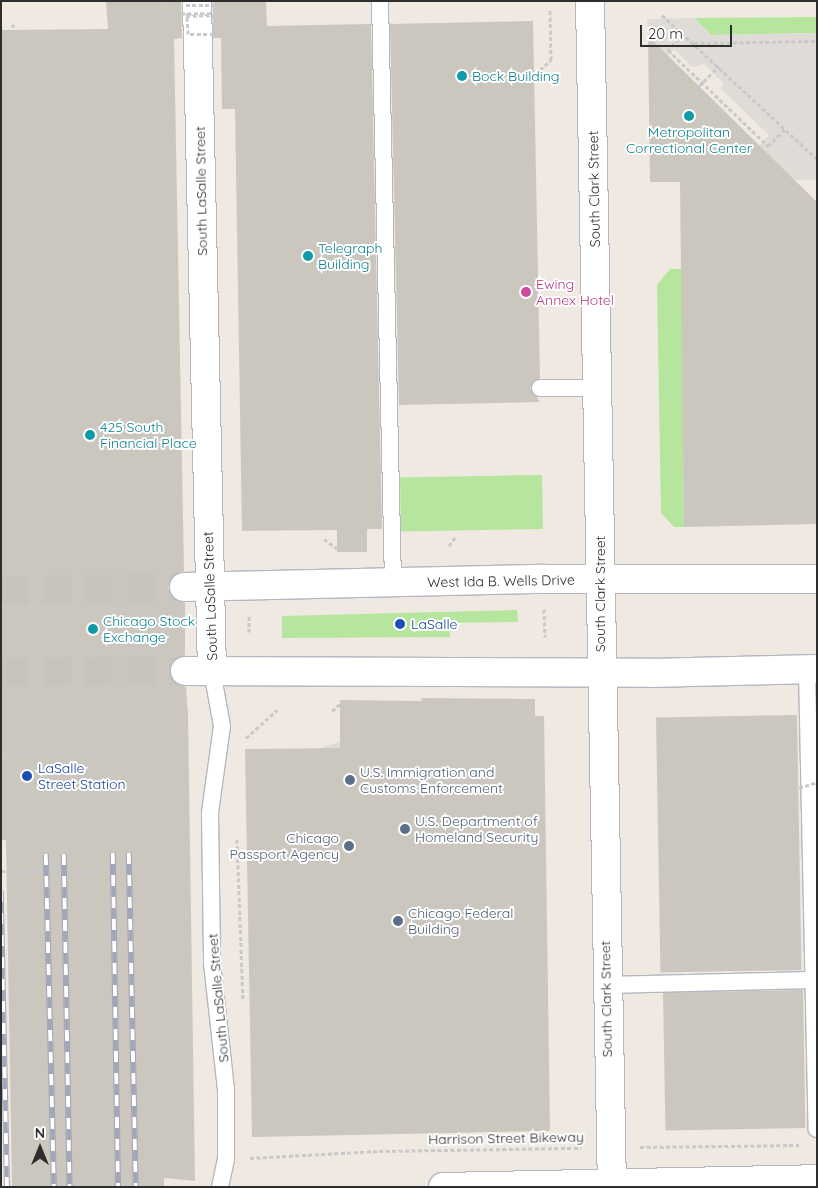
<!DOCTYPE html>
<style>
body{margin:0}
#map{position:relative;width:818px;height:1188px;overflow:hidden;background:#efe9e1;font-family:Quicksand,sans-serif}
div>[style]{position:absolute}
.green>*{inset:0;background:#b6e59e;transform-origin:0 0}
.plaza>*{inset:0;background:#dfdcd8;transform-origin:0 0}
.building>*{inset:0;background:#cbc7bf;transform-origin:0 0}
.secondary-tunnel>*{height:28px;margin-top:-14px;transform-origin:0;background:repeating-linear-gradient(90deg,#c8c4bd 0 28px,transparent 0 42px)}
.path>*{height:3px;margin-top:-1.5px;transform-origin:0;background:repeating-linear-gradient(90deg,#c9c9c9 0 4px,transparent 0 6.5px)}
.roads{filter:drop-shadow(1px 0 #b4b7c1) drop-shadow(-1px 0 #b4b7c1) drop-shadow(0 1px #b4b7c1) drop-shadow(0 -1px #b4b7c1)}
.lane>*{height:16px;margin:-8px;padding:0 8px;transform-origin:8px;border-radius:8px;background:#fff}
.secondary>*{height:28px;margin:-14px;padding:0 14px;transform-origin:14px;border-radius:14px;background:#fff}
.rail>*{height:5.5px;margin-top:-2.75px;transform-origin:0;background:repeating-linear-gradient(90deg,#fff 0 11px,#a3a6b8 0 22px);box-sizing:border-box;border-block:1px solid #a3a6b8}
.path-bridge>*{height:3px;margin-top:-1.5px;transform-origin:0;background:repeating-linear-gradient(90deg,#c9c9c9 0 4px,transparent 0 6.5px)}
.dots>*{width:14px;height:14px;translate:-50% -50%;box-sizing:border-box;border:2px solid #fff;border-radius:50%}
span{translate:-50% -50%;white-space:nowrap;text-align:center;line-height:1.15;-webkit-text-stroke:4px #fff;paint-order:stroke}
.culture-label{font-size:14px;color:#0d838f}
.left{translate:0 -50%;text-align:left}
.street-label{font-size:14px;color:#2e2e2e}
.hotel-label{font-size:14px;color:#b23c85}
.transit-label{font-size:14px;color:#164399}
.service-label{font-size:14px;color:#4e5e75}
.right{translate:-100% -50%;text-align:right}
.frame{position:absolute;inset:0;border:2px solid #2e2e2e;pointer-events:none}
.north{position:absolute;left:15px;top:1123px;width:50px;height:50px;-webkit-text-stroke:4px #fff;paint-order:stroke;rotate:0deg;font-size:14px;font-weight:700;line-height:20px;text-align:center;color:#2e2e2e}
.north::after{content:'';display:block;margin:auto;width:18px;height:22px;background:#2e2e2e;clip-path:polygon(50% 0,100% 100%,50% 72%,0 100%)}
.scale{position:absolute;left:640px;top:25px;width:92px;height:22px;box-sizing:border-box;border:2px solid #2e2e2e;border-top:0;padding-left:6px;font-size:15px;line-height:18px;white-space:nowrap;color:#2e2e2e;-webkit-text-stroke:4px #fff;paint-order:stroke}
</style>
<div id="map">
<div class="green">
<i style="clip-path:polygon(817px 17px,817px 33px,711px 35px,694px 18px)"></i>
<i style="clip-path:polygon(670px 269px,682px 269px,684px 527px,674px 527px,661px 513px,657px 285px)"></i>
<i style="left:542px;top:475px;width:54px;height:142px;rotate:89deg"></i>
<i style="clip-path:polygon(517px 610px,518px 622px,449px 623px,450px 637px,282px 638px,282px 616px)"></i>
</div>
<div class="plaza">
<i style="clip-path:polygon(694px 18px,711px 35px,817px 33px,817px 180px,795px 180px,759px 146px,769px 135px,720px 88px,724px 84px,704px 64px,692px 67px,674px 49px,668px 55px,648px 36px,647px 19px)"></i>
<i style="left:394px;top:724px;width:25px;height:149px;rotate:72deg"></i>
</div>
<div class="building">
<i style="clip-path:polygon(106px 1px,181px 1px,182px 38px,174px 39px,184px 571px,176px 574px,168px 587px,171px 595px,185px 603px,185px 655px,172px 663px,169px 671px,177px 684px,186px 687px,188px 714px,195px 1181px,164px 1178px,164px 1187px,12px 1187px,6px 840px,1px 840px,1px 30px,108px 29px)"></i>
<i style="clip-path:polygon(213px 1px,266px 1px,267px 26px,371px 24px,382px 529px,367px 529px,367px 552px,337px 552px,337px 530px,242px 531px,235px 109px,222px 109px,221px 38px,213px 38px)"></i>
<i style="clip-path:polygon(533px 21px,540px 378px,530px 388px,540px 402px,399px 405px,390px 24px)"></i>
<i style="clip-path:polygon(648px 36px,817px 202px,817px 524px,684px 527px,680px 182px,650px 182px)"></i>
<i style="clip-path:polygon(421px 698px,535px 699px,535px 716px,544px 716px,550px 1131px,252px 1137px,245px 749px,340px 748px,340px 700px,422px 701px)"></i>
<i style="left:797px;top:715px;width:255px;height:141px;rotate:89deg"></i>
<i style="left:803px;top:990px;width:138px;height:140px;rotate:89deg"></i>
</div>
<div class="secondary-tunnel">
<i style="left:1px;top:591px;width:183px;rotate:-1.3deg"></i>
<i style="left:1px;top:672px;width:184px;rotate:-0.3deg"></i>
</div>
<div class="path">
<i style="left:158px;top:5px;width:9px"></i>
<i style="left:227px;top:15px;width:25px"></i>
<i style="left:252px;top:15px;width:8px;rotate:40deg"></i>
<i style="left:662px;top:15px;width:212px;rotate:42.9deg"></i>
<i style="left:118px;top:23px;width:12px;rotate:90deg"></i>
<i style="left:118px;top:35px;width:52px;rotate:-1.1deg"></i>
<i style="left:13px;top:24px;width:6px;rotate:90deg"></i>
<i style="left:683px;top:34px;width:22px;rotate:133deg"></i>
<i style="left:668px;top:50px;width:139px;rotate:43.8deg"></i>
<i style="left:768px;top:146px;width:24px;rotate:-45deg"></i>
<i style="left:694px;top:43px;width:123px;rotate:-0.9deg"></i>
<i style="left:540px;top:70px;width:15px;rotate:-42deg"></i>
<i style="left:551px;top:60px;width:50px;rotate:-91.1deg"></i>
<i style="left:699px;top:86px;width:28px;rotate:-45deg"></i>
<i style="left:718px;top:181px;width:35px;rotate:88deg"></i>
<i style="left:170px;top:353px;width:8px;rotate:50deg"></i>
<i style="left:324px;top:539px;width:16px;rotate:35deg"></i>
<i style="left:449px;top:546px;width:11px;rotate:-56deg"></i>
<i style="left:544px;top:609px;width:28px;rotate:88deg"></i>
<i style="left:249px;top:616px;width:16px;rotate:90deg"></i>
<i style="left:455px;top:703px;width:13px;rotate:23deg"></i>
<i style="left:332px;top:711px;width:11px;rotate:-41deg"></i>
<i style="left:246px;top:738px;width:42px;rotate:-42.1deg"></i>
<i style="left:144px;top:751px;width:87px;rotate:89.3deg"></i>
<i style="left:84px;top:752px;width:87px;rotate:88.7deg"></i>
<i style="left:20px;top:753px;width:87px;rotate:88deg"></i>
<i style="left:1px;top:754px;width:159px;rotate:-1.1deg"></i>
<i style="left:160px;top:751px;width:37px;rotate:-90deg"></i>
<i style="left:237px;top:839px;width:160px;rotate:87.9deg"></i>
<i style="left:1px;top:871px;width:136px;rotate:-0.8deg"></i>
<i style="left:640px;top:1147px;width:159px;rotate:-0.7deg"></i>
<i style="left:250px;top:1158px;width:129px;rotate:-3.1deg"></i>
<i style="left:379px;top:1151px;width:202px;rotate:-0.9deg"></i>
</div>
<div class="roads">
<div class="lane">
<i style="left:380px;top:1px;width:583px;rotate:88.72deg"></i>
<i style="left:540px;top:388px;width:57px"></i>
<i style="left:807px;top:670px;width:459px;rotate:88.8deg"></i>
<i style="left:212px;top:671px;width:56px;rotate:79.7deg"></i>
<i style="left:222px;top:726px;width:88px;rotate:97.9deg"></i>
<i style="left:210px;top:813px;width:150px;rotate:89.2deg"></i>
<i style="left:212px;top:963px;width:127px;rotate:83.7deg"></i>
<i style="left:226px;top:1089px;width:70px;rotate:90deg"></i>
<i style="left:226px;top:1159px;width:29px;rotate:102deg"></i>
<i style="left:605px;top:985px;width:208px;rotate:-1.4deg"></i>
</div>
<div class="secondary">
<i style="left:197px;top:1px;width:670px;rotate:88.72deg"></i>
<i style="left:590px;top:1px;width:1186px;rotate:88.94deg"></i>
<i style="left:184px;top:587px;width:360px;rotate:-1.3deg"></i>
<i style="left:544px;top:579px;width:273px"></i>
<i style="left:185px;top:671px;width:468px;rotate:0.2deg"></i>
<i style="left:653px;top:673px;width:164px;rotate:-1.4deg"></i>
<i style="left:443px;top:1187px;width:374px;rotate:-1.2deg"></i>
</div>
</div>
<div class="rail">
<i style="left:113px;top:853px;width:334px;rotate:89.1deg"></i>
<i style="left:129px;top:853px;width:334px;rotate:88.8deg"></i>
<i style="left:46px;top:854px;width:333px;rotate:88.6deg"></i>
<i style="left:64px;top:854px;width:333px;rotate:89deg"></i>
<i style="left:1px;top:891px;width:296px;rotate:88.8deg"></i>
</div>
<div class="path-bridge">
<i style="left:186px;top:5px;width:29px"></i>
<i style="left:155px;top:14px;width:63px;rotate:-0.9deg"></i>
<i style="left:160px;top:34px;width:18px;rotate:-90deg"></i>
<i style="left:160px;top:16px;width:26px"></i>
<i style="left:186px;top:16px;width:28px;rotate:-2deg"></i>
<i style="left:214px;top:15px;width:19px;rotate:90deg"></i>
<i style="left:214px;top:34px;width:26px;rotate:180deg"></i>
<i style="left:188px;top:34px;width:21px;rotate:-93deg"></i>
<i style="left:799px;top:788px;width:19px;rotate:-18deg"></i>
</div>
<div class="dots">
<i style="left:462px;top:76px;background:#0f9aa8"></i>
<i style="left:689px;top:116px;background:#0f9aa8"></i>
<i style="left:308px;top:256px;background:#0f9aa8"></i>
<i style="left:526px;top:292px;background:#d1479c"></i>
<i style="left:90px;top:435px;background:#0f9aa8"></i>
<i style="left:400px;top:624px;background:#1a4fb4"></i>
<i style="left:93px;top:629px;background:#0f9aa8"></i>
<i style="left:27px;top:776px;background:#1a4fb4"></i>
<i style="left:350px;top:780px;background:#5c6f8a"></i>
<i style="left:405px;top:829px;background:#5c6f8a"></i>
<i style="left:349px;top:846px;background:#5c6f8a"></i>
<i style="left:398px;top:921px;background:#5c6f8a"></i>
</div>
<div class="culture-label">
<span class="left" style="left:472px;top:76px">Bock Building</span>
<span style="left:689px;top:140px">Metropolitan<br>Correctional Center</span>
<span class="left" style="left:318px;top:256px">Telegraph<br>Building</span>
<span class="left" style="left:100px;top:435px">425 South<br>Financial Place</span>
<span class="left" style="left:103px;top:629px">Chicago Stock<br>Exchange</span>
</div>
<div class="street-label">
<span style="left:594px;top:189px;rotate:-91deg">South Clark Street</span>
<span style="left:201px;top:191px;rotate:-91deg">South LaSalle Street</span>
<span style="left:501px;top:581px;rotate:-1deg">West Ida B. Wells Drive</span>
<span style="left:600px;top:594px;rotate:-90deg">South Clark Street</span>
<span style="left:210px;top:596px;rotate:-92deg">South LaSalle Street</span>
<span style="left:218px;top:998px;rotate:-95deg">South LaSalle Street</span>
<span style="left:606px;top:999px;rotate:-91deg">South Clark Street</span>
<span style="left:506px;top:1138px;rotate:-1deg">Harrison Street Bikeway</span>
</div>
<div class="hotel-label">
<span class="left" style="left:536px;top:292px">Ewing<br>Annex Hotel</span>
</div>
<div class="transit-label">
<span class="left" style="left:411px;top:624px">LaSalle</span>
<span class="left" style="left:38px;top:776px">LaSalle<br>Street Station</span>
</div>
<div class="service-label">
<span class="left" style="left:360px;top:780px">U.S. Immigration and<br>Customs Enforcement</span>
<span class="left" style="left:415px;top:829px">U.S. Department of<br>Homeland Security</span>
<span class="right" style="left:339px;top:846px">Chicago<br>Passport Agency</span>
<span class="left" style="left:408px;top:921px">Chicago Federal<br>Building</span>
</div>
<div class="frame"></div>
<div class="north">N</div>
<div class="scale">20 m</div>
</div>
